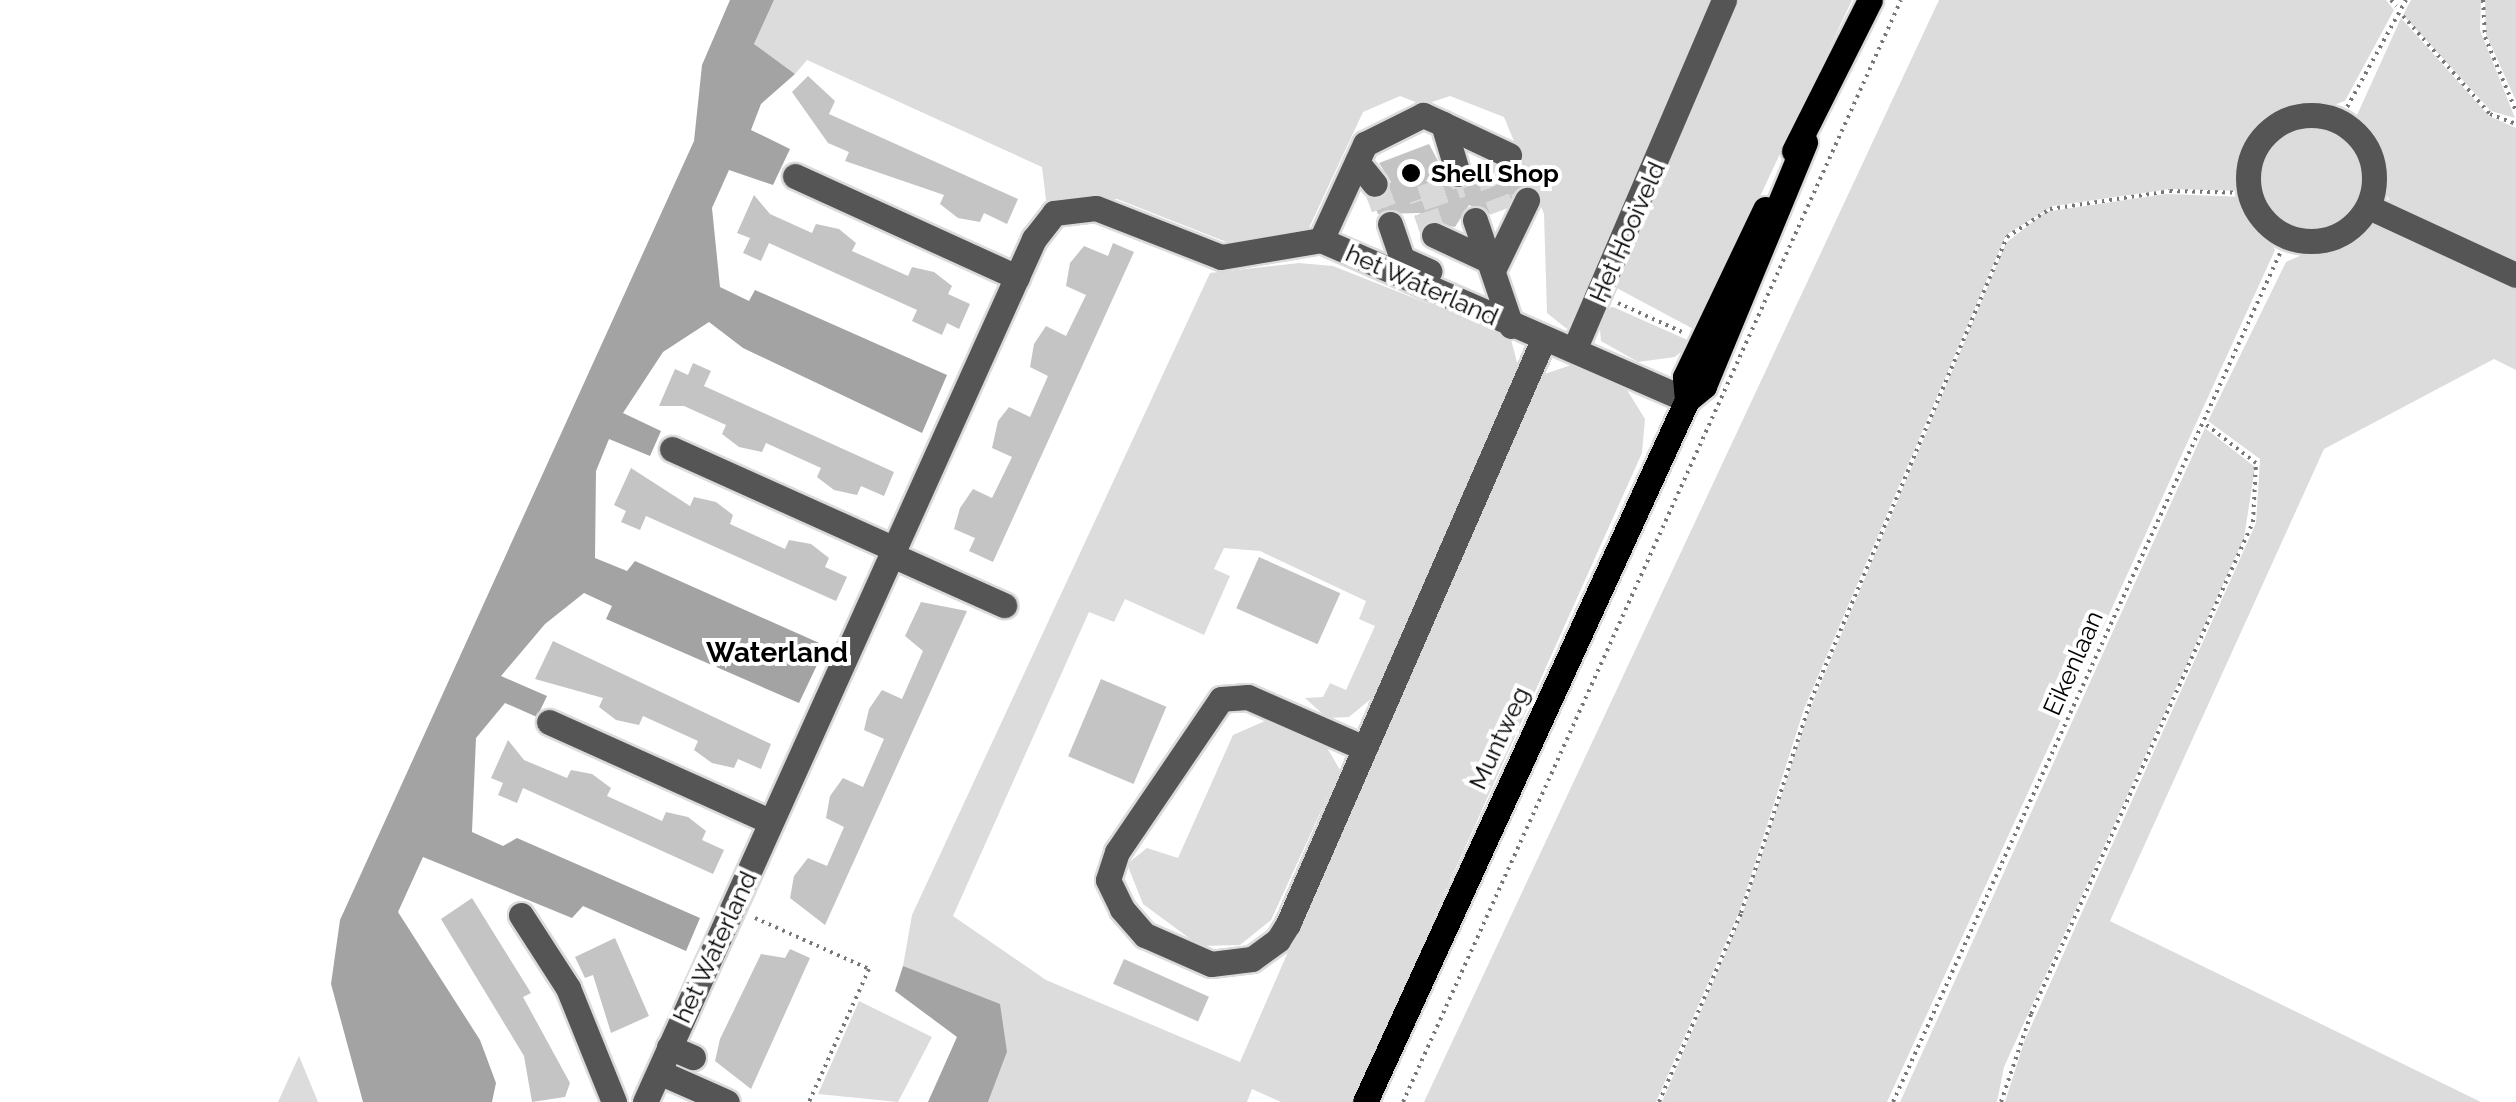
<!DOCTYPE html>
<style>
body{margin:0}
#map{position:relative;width:2516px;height:1102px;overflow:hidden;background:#fff;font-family:Raleway,sans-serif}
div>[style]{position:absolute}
.green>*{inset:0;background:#dcdcdc}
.round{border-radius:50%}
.water>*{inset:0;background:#a3a3a3}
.building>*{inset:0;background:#c4c4c4;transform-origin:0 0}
.minor-tunnel>*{height:25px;margin-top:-12.5px;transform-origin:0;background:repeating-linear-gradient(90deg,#d9d9d9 0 25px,transparent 0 37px)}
.path>*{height:4px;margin-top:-2px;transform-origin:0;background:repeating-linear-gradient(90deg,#777 0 2.5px,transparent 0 7.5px)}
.roads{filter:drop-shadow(2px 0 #dbdbdb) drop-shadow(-2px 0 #dbdbdb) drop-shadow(0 2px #dbdbdb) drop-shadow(0 -2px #dbdbdb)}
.minor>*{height:25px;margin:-12.5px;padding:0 12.5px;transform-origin:12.5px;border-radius:12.5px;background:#555}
.minor>.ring{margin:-12.5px;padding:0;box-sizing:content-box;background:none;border:25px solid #555;border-radius:50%}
.major>*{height:25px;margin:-12.5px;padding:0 12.5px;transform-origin:12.5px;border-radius:12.5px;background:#000}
.dots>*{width:28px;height:28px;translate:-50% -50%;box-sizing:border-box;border:5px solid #fff;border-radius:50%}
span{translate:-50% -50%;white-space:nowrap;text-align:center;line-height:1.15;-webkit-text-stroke:8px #fff;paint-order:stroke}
.poi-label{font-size:25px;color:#000;font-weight:700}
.left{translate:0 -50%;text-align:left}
.street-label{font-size:25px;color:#000}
.neighbourhood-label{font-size:28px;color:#000;font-weight:700}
</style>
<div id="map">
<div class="green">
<i style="clip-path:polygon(774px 0,1715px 0,1567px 329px,1547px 313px,1544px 214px,1504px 117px,1450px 96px,1423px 105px,1400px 96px,1363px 112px,1308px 230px,1234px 245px,1117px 199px,1046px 200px,1042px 167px,807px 60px,795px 74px,754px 44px)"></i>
<i style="clip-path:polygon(1735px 0,1852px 0,1697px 331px,1613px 286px)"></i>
<i style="clip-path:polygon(1939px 0,2386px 0,2394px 10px,2345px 101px,2262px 130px,2245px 191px,2170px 189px,2053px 206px,2006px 235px,1804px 709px,1740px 910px,1656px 1102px,1424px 1102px)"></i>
<i style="clip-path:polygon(2411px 0,2481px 0,2480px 30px,2515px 118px,2491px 111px,2403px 15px)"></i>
<i style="clip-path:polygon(2485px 0,2516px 0,2516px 101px,2486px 34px)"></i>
<i style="clip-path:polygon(2401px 18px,2489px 116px,2516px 128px,2516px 267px,2392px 206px,2353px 124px)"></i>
<i class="round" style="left:2254px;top:120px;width:114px;height:114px"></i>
<i style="clip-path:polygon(2166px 194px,2246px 197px,2275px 250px,1887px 1102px,1662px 1102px,1743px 912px,1809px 711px,2006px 243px,2045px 212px)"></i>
<i style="clip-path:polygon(2371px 224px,2516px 284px,2516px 370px,2494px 359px,2324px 449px,2110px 921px,2481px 1102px,2005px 1102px,2024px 1042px,2256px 523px,2260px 459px,2208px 421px,2286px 262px)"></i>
<i style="clip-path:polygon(1299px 263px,1333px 266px,1510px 336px,1518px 366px,1372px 698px,1349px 717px,1327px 718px,1305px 698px,1323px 697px,1330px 683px,1346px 690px,1375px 626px,1359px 619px,1366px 601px,1260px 551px,1224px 548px,1214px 569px,1230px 576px,1204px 635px,1125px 599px,1114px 622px,1089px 612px,953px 916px,1046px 980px,1240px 1062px,1539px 376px,1574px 364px,1627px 390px,1645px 419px,1642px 453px,1351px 1102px,1281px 1102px,1252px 1089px,1247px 1102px,988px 1102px,1007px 1052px,903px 966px,912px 915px,1210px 273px)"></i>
<i style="clip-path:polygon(1611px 307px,1613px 307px,1692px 342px,1675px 357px,1638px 362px,1601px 341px,1599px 319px)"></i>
<i style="clip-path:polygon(2205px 428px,2255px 467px,2244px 538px,2004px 1067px,1997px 1102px,1900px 1102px)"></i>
<i style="clip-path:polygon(1265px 721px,1326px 746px,1340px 770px,1271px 920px,1240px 945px,1200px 946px,1143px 904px,1127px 864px,1147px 848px,1178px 858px,1233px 735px)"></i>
<i style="clip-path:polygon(859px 1001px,932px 1037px,898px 1102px,818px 1094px)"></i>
<i style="clip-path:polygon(299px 1056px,318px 1102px,278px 1102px)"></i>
</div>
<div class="water">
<i style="clip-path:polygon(730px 0,774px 0,754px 44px,795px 74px,761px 104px,751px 130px,790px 149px,773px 185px,729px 170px,712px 208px,720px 287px,749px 301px,755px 290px,947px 375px,922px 433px,743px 348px,709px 322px,663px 352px,623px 413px,661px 431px,650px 456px,609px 439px,596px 471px,595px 558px,627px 571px,635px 561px,826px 646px,799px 703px,606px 619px,612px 606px,584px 593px,545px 624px,501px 676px,547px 696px,537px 717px,505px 703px,476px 738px,472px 832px,503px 846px,517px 838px,700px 918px,686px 951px,583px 906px,572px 918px,423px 857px,398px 912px,480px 1040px,496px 1083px,492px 1102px,363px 1102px,331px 984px,340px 920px,694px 141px,702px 65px)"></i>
<i style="clip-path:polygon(903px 966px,1000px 1004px,1007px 1052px,988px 1102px,928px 1102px,957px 1037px,895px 991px)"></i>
</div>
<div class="building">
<i style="clip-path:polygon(808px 76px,835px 101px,829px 114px,1018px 199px,1007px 224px,984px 213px,980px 222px,958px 218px,940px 204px,944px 195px,845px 161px,849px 152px,828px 143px,792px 92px)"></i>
<i style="clip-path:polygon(1429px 144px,1453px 189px,1488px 163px,1509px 171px,1523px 162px,1532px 185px,1490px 214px,1469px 205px,1455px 227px,1424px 223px,1420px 213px,1378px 214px,1372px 200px,1391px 182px,1379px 163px)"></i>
<i style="clip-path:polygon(754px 195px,770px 214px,812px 233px,816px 224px,839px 229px,856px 243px,852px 251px,908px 276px,912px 267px,934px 272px,952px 286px,948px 294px,970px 304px,959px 329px,947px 323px,942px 335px,912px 321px,917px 310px,769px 243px,761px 261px,743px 253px,750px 238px,737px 233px)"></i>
<i style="clip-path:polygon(1113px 243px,1134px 252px,993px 562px,969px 551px,975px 538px,954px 529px,960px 508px,973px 489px,992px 498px,1012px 457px,992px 448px,998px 421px,1009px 407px,1030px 417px,1048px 376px,1030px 367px,1034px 344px,1046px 326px,1066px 336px,1086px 295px,1066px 286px,1070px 263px,1084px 246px,1108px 256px)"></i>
<i style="clip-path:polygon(693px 363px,711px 371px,704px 386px,894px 472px,884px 496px,861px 486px,857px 495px,834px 490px,817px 477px,821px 468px,766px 443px,762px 452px,739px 447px,722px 434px,726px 425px,684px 406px,659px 406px,675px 369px,688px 375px)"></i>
<i style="clip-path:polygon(631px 468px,690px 506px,694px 497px,716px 502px,733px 515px,730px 524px,785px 549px,789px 540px,811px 544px,829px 558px,825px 567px,847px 577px,836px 601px,646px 516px,640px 530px,621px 522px,626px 511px,614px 505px)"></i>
<i style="left:1259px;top:557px;width:89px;height:56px;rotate:24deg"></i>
<i style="clip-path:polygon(921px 602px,967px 611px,825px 925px,790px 898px,794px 876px,808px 858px,827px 866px,844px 827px,826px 818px,830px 796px,843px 778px,863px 787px,884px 739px,864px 730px,869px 709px,882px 690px,902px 699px,923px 651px,905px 636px)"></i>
<i style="clip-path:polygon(553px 641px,771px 744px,761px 769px,738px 759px,734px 768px,712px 763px,694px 750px,698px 741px,643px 716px,639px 725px,616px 720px,599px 707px,603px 698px,535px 679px)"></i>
<i style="left:1101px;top:679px;width:71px;height:84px;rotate:23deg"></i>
<i style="clip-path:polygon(508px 740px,524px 760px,567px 778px,571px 770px,592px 774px,611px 788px,607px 796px,662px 821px,666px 812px,688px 817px,706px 831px,702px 840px,724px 850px,713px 874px,523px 788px,517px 803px,498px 795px,503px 783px,491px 778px)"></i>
<i style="clip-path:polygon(472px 898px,531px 993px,523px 997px,570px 1083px,565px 1097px,532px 1102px,524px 1056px,441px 919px)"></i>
<i style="clip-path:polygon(615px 938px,649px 1016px,611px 1033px,593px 975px,585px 978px,575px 957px)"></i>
<i style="clip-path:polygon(790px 949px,810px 958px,751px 1089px,715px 1061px,720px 1039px,761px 954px,785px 958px)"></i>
<i style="left:1124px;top:959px;width:93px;height:27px;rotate:24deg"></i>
</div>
<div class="minor-tunnel">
<i style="left:1509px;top:155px;width:48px;rotate:68.2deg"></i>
<i style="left:1484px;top:163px;width:50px;rotate:69deg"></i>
<i style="left:1375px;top:184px;width:43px;rotate:69.4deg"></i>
<i style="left:1434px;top:235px;width:39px;rotate:-109deg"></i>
<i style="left:1421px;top:198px;width:43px;rotate:-18.9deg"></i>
</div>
<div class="path">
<i style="left:2391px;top:0;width:8px;rotate:50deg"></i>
<i style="left:2483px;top:0;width:37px;rotate:87deg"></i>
<i style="left:2485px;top:37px;width:80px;rotate:67.3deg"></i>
<i style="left:2403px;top:16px;width:131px;rotate:48.4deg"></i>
<i style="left:2490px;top:114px;width:28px;rotate:21deg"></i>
<i style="left:2340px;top:120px;width:137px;rotate:-61.2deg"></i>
<i style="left:1618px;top:303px;width:70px;rotate:24.4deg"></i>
<i style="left:755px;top:918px;width:125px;rotate:24.1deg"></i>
<i style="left:869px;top:969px;width:146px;rotate:114.3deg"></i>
<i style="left:1403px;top:1102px;width:1209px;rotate:-65.68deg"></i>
<i style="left:1659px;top:1102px;width:206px;rotate:-66.5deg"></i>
<i style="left:1741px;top:913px;width:224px;rotate:-71.8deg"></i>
<i style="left:1811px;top:700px;width:503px;rotate:-67.06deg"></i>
<i style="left:2007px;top:237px;width:51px;rotate:-33.1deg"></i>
<i style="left:2050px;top:209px;width:121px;rotate:-8.5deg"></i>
<i style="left:2170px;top:191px;width:80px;rotate:1.4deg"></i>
<i style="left:1893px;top:1102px;width:947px;rotate:-65.49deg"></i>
<i style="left:2001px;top:1102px;width:93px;rotate:-71.2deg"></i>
<i style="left:2031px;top:1014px;width:540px;rotate:-65.71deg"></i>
<i style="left:2253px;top:522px;width:59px;rotate:-87.1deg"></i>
<i style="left:2256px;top:463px;width:66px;rotate:-142.4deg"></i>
</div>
<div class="roads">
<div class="minor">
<i class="ring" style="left:2248px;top:115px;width:101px;height:101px"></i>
<i style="left:1443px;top:124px;width:73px;rotate:25.2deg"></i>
<i style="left:1357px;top:162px;width:28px;rotate:51deg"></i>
<i style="left:795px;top:176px;width:244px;rotate:24.5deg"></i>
<i style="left:2373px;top:209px;width:157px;rotate:24.8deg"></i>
<i style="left:1475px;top:220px;width:112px;rotate:71.2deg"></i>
<i style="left:1390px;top:224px;width:37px;rotate:71deg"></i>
<i style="left:1402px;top:259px;width:30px;rotate:24deg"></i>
<i style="left:1434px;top:235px;width:62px;rotate:24.9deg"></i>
<i style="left:1321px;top:240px;width:106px;rotate:-65.4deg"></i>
<i style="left:1365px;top:144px;width:65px;rotate:-26.6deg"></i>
<i style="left:1423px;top:115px;width:22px;rotate:24deg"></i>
<i style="left:1443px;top:124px;width:52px;rotate:73.3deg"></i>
<i style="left:1493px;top:270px;width:78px;rotate:-64.1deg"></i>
<i style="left:1574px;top:350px;width:381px;rotate:-66.8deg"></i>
<i style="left:672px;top:449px;width:243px;rotate:24.2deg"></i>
<i style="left:892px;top:555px;width:123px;rotate:24.1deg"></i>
<i style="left:549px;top:722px;width:243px;rotate:24.2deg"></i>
<i style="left:1364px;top:748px;width:127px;rotate:-156.3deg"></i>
<i style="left:1248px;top:697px;width:27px;rotate:176deg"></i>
<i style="left:1221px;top:699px;width:185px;rotate:124.2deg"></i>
<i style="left:1117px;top:852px;width:29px;rotate:108deg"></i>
<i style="left:1108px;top:880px;width:32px;rotate:64deg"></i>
<i style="left:1122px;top:909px;width:35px;rotate:49deg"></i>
<i style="left:1145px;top:935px;width:72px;rotate:23.7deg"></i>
<i style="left:1211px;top:964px;width:41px;rotate:-7deg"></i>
<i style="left:1252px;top:959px;width:32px;rotate:-36deg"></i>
<i style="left:1278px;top:940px;width:19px;rotate:-58deg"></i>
<i style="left:1288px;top:924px;width:637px;rotate:-66.41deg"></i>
<i style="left:521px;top:915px;width:87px;rotate:57.2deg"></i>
<i style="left:568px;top:988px;width:123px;rotate:68deg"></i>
<i style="left:669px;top:1047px;width:26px;rotate:23deg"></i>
<i style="left:659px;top:1072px;width:74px;rotate:23.8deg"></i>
<i style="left:645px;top:1102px;width:947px;rotate:-65.74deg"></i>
<i style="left:1034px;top:239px;width:33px;rotate:-52deg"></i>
<i style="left:1054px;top:213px;width:42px;rotate:-6.8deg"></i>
<i style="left:1096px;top:208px;width:134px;rotate:21.4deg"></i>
<i style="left:1221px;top:257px;width:101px;rotate:-9.6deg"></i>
<i style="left:1321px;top:240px;width:399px;rotate:23.6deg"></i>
</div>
<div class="major">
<i style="left:1794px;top:151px;width:169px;rotate:-63.3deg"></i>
<i style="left:1687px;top:400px;width:23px;rotate:-95deg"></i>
<i style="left:1685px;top:377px;width:186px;rotate:-64.5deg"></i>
<i style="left:1365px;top:1102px;width:772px;rotate:-65.36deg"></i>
<i style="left:1687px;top:400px;width:22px;rotate:-39deg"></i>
<i style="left:1704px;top:386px;width:264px;rotate:-67.5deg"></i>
</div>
</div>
<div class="dots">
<i style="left:1411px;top:173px;background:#000"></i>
</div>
<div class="poi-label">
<span class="left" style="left:1431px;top:173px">Shell Shop</span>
</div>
<div class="street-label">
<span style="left:1627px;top:232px;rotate:-66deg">Het Hooiveld</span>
<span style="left:1422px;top:285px;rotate:24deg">het Waterland</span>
<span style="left:2073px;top:663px;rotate:-66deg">Eikenlaan</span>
<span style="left:1499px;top:738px;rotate:-65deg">Muntweg</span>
<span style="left:715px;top:947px;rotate:-65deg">het Waterland</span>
</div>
<div class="neighbourhood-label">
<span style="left:777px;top:653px">Waterland</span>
</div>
</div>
